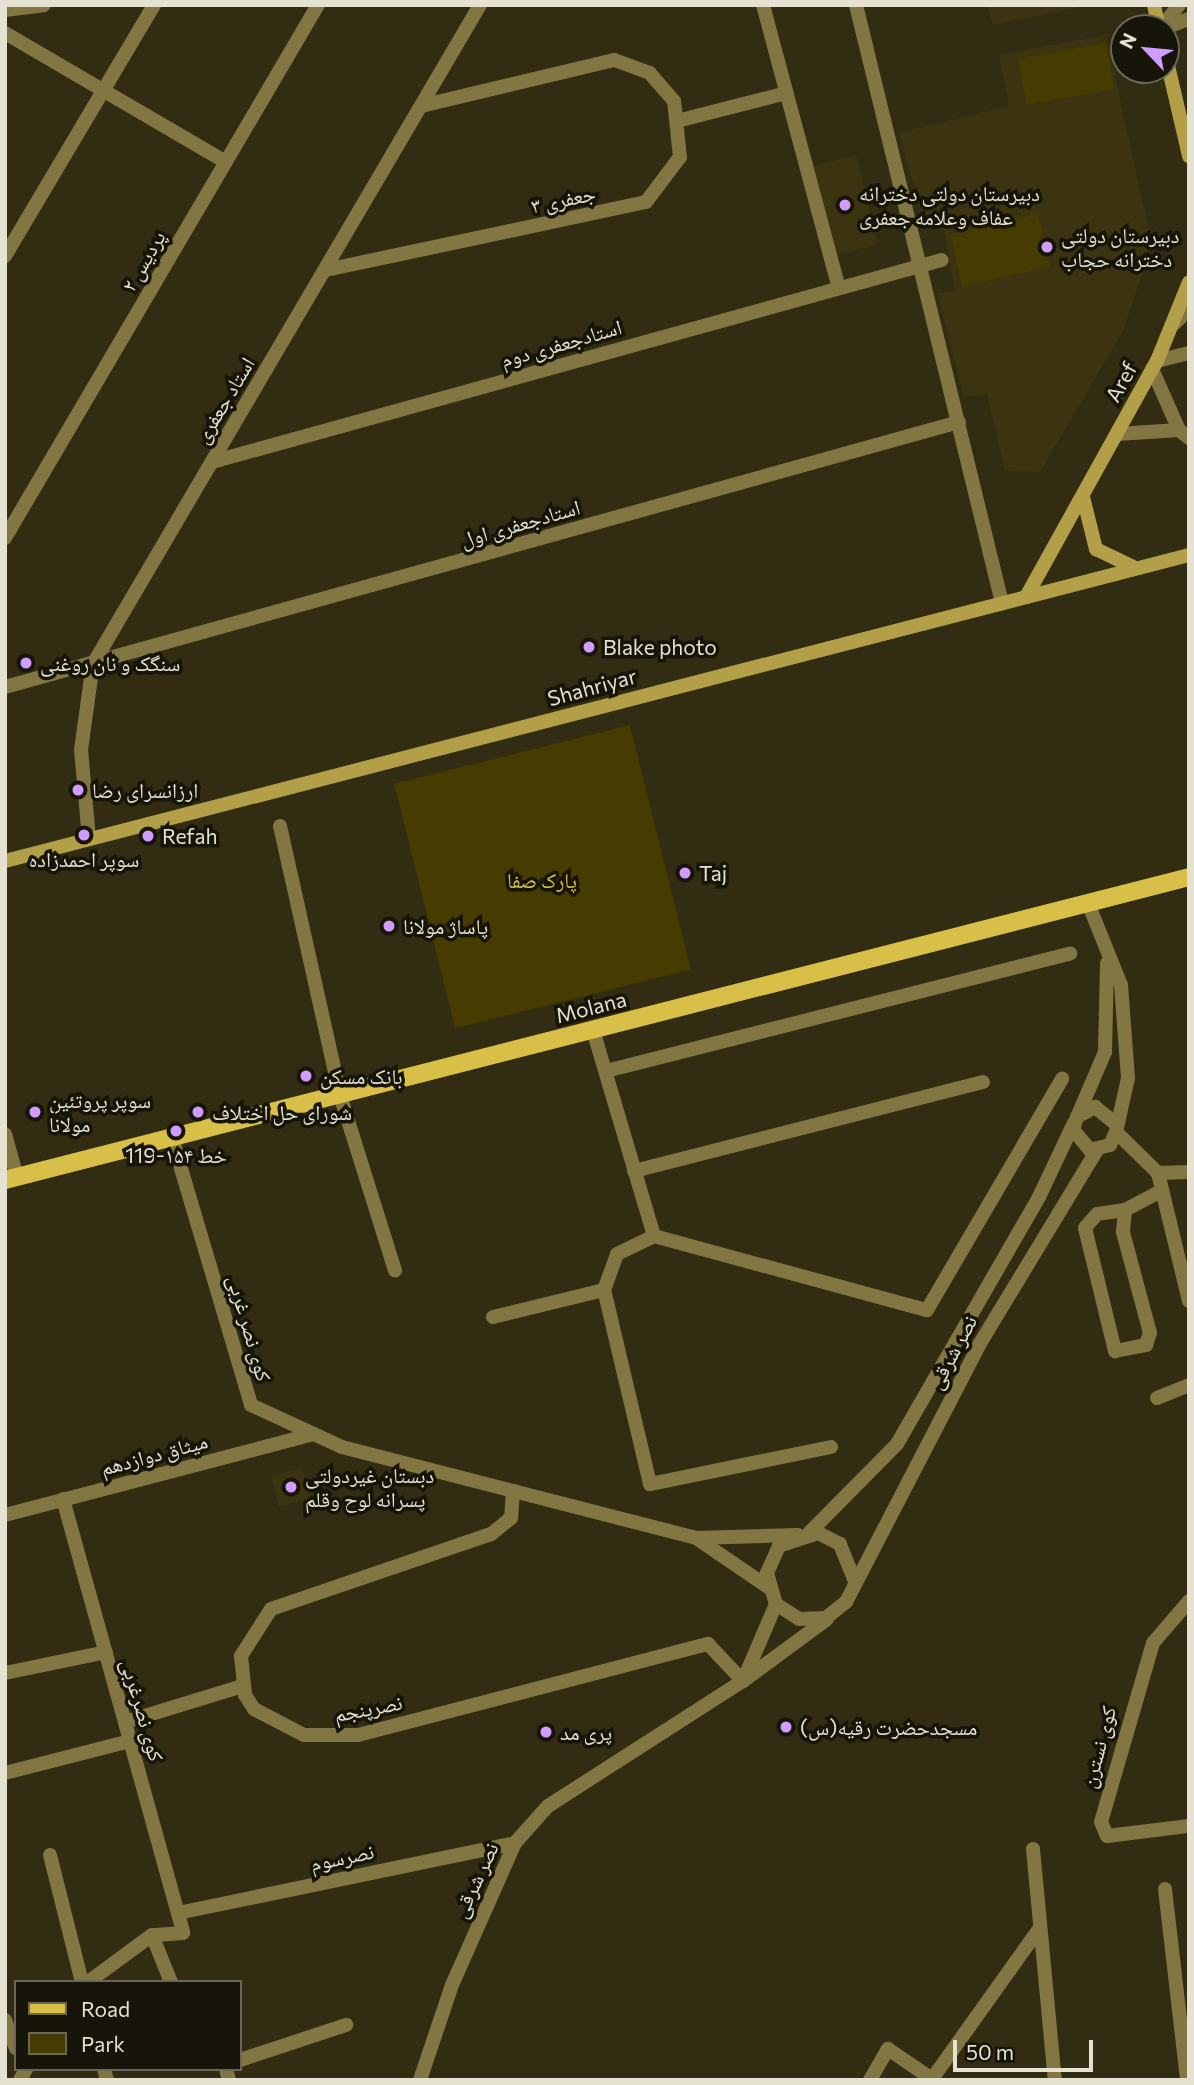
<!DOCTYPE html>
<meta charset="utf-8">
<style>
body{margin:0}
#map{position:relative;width:1194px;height:2085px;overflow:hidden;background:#322c12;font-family:Commissioner,"Noto Naskh Arabic",sans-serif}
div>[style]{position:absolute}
.built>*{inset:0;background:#3c3411;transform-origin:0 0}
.green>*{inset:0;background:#463b00;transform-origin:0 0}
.minor>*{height:14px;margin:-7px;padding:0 7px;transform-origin:7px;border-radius:7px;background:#827642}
.tertiary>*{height:14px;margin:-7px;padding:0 7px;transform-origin:7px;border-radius:7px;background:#827642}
.secondary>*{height:14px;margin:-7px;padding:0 7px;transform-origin:7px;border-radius:7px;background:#b29f47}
.primary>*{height:18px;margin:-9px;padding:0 9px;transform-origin:9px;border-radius:9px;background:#d8bf48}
.dots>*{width:19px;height:19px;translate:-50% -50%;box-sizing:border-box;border:4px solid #171509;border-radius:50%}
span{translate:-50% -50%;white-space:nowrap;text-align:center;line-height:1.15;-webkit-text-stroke:7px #171509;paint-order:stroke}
.poi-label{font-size:21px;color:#e5e2d2}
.left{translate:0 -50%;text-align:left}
.street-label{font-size:21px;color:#e5e2d2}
.park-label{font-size:21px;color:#d9c152}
.frame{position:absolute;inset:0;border:7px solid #e5e2d2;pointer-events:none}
.legend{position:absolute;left:14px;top:1980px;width:228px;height:91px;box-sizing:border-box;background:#171509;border:2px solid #696759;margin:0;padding:9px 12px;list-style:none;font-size:21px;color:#e5e2d2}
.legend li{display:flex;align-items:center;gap:14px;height:35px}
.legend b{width:35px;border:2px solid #696759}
.north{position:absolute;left:1110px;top:14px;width:70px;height:70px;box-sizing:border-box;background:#171509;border:2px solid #696759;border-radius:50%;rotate:296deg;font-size:19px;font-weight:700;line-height:28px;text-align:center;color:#e5e2d2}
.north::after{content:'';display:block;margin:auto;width:24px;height:32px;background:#d09dff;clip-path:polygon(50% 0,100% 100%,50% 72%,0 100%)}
.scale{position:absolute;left:953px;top:2040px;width:140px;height:32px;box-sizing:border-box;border:4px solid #e5e2d2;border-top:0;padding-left:9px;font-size:21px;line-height:24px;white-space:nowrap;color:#e5e2d2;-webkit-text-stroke:5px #171509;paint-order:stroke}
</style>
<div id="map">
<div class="built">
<i style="clip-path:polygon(987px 5px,1090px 5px,993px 25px)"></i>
<i style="clip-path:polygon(1106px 35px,1149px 231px,1146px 262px,1123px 331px,1040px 472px,1005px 471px,987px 394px,964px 397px,937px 293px,955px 291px,943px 226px,926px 229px,899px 133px,1009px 106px,999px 55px)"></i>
<i style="left:856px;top:155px;width:92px;height:46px;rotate:76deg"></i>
<i style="left:302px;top:1468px;width:32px;height:32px;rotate:76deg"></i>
</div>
<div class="green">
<i style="left:1106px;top:43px;width:47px;height:89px;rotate:80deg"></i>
<i style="left:1038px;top:214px;width:54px;height:90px;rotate:77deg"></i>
<i style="left:630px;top:725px;width:252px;height:243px;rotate:76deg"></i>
</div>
<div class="minor">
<i style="left:763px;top:5px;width:293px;rotate:75deg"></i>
<i style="left:856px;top:5px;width:616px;rotate:76.28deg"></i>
<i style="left:5px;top:10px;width:39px;rotate:-7deg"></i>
<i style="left:1161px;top:28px;width:29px;rotate:-52deg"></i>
<i style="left:1165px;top:28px;width:26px;rotate:-21deg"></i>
<i style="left:5px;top:33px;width:254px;rotate:30.3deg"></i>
<i style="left:681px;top:120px;width:109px;rotate:-14.3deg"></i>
<i style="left:5px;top:256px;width:292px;rotate:-59.3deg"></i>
<i style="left:326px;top:270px;width:327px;rotate:-12deg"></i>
<i style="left:646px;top:202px;width:56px;rotate:-52.9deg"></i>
<i style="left:680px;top:157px;width:56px;rotate:-96.1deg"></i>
<i style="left:674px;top:101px;width:37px;rotate:-131deg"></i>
<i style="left:650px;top:73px;width:38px;rotate:-160deg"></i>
<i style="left:614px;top:60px;width:198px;rotate:166.6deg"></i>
<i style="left:1175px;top:323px;width:20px;rotate:-45deg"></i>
<i style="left:1157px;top:361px;width:33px;rotate:-14deg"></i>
<i style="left:1152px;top:369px;width:67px;rotate:66.1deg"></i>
<i style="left:1179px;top:430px;width:13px;rotate:39deg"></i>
<i style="left:1117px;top:434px;width:62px;rotate:-3.7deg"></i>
<i style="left:212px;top:462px;width:757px;rotate:-15.47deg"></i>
<i style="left:5px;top:538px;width:618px;rotate:-59.58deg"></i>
<i style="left:5px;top:687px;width:990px;rotate:-15.52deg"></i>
<i style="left:280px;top:826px;width:276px;rotate:77.4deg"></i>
<i style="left:340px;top:1095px;width:184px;rotate:72.6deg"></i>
<i style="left:89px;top:839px;width:89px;rotate:-95.1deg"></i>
<i style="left:81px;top:750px;width:87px;rotate:-82.1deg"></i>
<i style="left:93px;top:664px;width:764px;rotate:-59.58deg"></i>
<i style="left:593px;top:1030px;width:215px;rotate:73.5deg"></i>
<i style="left:606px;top:1071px;width:479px;rotate:-14.2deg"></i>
<i style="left:1116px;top:1132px;width:59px;rotate:44.3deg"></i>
<i style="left:1158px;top:1173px;width:31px;rotate:-2deg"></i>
<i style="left:634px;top:1171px;width:360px;rotate:-14.3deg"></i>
<i style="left:1158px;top:1173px;width:132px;rotate:76.4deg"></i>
<i style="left:1125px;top:1210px;width:28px;rotate:172deg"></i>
<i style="left:1097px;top:1214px;width:18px;rotate:131deg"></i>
<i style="left:1085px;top:1228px;width:127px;rotate:76.3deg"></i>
<i style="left:1115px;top:1351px;width:32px;rotate:-11deg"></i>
<i style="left:1146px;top:1345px;width:13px;rotate:-72deg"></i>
<i style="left:1150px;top:1333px;width:105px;rotate:-105deg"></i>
<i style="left:1123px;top:1232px;width:22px;rotate:-85deg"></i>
<i style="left:1125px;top:1210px;width:41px;rotate:-27.8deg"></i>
<i style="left:493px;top:1317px;width:114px;rotate:-13.7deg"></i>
<i style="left:1157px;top:1398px;width:35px;rotate:-22deg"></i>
<i style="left:831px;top:1447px;width:185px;rotate:168.4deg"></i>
<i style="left:650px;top:1484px;width:199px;rotate:-103.3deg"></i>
<i style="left:604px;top:1290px;width:38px;rotate:-70deg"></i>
<i style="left:617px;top:1254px;width:41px;rotate:-25.9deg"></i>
<i style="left:654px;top:1236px;width:283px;rotate:15.2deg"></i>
<i style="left:927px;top:1310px;width:268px;rotate:-59.7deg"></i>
<i style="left:513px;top:1491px;width:27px;rotate:94deg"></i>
<i style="left:511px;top:1518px;width:26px;rotate:141deg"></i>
<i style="left:491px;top:1534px;width:232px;rotate:161.2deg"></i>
<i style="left:271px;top:1609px;width:56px;rotate:122.6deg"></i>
<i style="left:241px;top:1656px;width:39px;rotate:84deg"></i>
<i style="left:245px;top:1695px;width:17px;rotate:57deg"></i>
<i style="left:254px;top:1709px;width:56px;rotate:27.5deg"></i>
<i style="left:304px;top:1735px;width:54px"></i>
<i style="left:358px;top:1735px;width:362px;rotate:-14.6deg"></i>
<i style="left:708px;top:1644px;width:51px;rotate:46.6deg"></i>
<i style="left:63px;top:1499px;width:450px;rotate:74.5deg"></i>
<i style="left:183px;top:1933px;width:31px;rotate:176deg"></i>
<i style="left:152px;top:1935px;width:79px;rotate:143.7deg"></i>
<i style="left:5px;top:1515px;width:319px;rotate:-14.7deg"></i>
<i style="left:1189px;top:1601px;width:55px;rotate:130.6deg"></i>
<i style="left:1153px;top:1643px;width:186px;rotate:106.2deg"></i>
<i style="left:1101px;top:1822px;width:15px;rotate:67deg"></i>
<i style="left:1107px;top:1836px;width:83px;rotate:-7deg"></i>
<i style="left:5px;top:1673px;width:103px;rotate:-11.7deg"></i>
<i style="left:125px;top:1722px;width:123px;rotate:-17deg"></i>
<i style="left:5px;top:1773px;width:129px;rotate:-14.4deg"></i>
<i style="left:1033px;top:1849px;width:232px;rotate:84.6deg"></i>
<i style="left:50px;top:1855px;width:131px;rotate:75.9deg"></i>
<i style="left:1165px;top:1889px;width:192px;rotate:83.4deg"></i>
<i style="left:178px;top:1913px;width:344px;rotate:-11.7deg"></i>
<i style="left:152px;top:1935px;width:51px;rotate:68deg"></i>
<i style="left:5px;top:2020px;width:30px;rotate:69deg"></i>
<i style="left:240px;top:2060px;width:112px;rotate:-18.3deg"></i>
<i style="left:104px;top:2069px;width:11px;rotate:75deg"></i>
<i style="left:226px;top:2069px;width:11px;rotate:75deg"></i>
<i style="left:20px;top:2080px;width:13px;rotate:-61deg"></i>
<i style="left:870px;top:2080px;width:36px;rotate:-60deg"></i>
<i style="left:888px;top:2049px;width:53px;rotate:34.3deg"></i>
<i style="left:932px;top:2079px;width:184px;rotate:-54.5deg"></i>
</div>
<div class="tertiary">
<i style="left:1088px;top:903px;width:88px;rotate:68.1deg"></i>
<i style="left:1121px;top:985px;width:93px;rotate:85.7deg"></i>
<i style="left:1128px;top:1078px;width:55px;rotate:102.5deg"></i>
<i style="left:1116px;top:1132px;width:14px;rotate:115deg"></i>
<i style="left:1110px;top:1145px;width:21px;rotate:166deg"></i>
<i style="left:1090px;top:1150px;width:26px;rotate:-130deg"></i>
<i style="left:1073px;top:1130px;width:14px;rotate:-73deg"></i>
<i style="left:1077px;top:1117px;width:21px;rotate:-29deg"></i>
<i style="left:1095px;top:1107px;width:27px;rotate:39deg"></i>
<i style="left:1078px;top:1115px;width:69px;rotate:-66.8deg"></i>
<i style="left:1105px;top:1052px;width:89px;rotate:-88.7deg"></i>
<i style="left:5px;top:1134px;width:45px;rotate:74.4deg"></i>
<i style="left:172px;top:1138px;width:278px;rotate:73.5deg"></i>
<i style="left:251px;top:1405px;width:100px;rotate:24.8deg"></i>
<i style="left:342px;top:1447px;width:366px;rotate:14.4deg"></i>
<i style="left:696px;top:1538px;width:102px;rotate:-1.7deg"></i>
<i style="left:809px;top:1533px;width:125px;rotate:-45.3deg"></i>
<i style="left:897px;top:1444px;width:285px;rotate:-60.1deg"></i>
<i style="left:1039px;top:1197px;width:82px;rotate:-64.7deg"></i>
<i style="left:696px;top:1538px;width:87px;rotate:34.2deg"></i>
<i style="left:854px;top:1579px;width:38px;rotate:-112deg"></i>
<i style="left:840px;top:1544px;width:25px;rotate:-153deg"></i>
<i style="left:818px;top:1533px;width:41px;rotate:161.6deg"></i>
<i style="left:779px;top:1546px;width:30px;rotate:114deg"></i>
<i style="left:767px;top:1573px;width:32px;rotate:74deg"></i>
<i style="left:776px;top:1604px;width:27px;rotate:33deg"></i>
<i style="left:799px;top:1619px;width:27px;rotate:-2deg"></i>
<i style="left:826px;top:1618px;width:26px;rotate:-39deg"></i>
<i style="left:846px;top:1602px;width:289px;rotate:-62.6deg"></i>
<i style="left:979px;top:1345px;width:228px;rotate:-58.8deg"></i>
<i style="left:776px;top:1604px;width:84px;rotate:113.2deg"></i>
<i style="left:743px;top:1681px;width:104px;rotate:-36.4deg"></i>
<i style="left:420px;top:2080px;width:100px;rotate:-71.4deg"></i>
<i style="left:452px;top:1985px;width:155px;rotate:-66.1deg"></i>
<i style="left:515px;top:1843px;width:50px;rotate:-48.3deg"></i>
<i style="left:548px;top:1806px;width:232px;rotate:-32.7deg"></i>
</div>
<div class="secondary">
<i style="left:1154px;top:5px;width:24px;rotate:78deg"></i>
<i style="left:1166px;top:57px;width:102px;rotate:76.9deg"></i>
<i style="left:1083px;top:497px;width:54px;rotate:76deg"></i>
<i style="left:1096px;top:549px;width:41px;rotate:25.9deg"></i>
<i style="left:1026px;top:597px;width:270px;rotate:-61deg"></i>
<i style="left:1157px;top:361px;width:85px;rotate:-67.9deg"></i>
<i style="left:5px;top:861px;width:1223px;rotate:-14.49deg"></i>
</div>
<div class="primary">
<i style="left:5px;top:1180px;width:1222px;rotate:-14.35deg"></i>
</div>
<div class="dots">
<i style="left:845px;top:205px;background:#d09dff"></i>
<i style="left:1047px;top:247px;background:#d09dff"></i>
<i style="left:589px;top:647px;background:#d09dff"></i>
<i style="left:26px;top:663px;background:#d09dff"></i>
<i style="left:78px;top:790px;background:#d09dff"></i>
<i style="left:84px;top:835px;background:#d09dff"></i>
<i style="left:148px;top:836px;background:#d09dff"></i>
<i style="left:685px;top:873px;background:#d09dff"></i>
<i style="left:389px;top:926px;background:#d09dff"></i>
<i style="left:306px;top:1076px;background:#d09dff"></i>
<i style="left:35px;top:1112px;background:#d09dff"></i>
<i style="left:198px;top:1112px;background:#d09dff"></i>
<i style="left:176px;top:1131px;background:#d09dff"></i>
<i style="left:291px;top:1487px;background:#d09dff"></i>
<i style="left:786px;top:1727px;background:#d09dff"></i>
<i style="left:546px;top:1732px;background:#d09dff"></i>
</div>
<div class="poi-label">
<span class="left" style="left:859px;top:205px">دبیرستان دولتی دخترانه<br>عفاف وعلامه جعفری</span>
<span class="left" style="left:1061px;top:247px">دبیرستان دولتی<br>دخترانه حجاب</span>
<span class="left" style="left:603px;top:647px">Blake photo</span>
<span class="left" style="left:40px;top:663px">سنگک و نان روغنی</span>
<span class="left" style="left:92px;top:790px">ارزانسرای رضا</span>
<span class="left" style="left:162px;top:836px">Refah</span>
<span style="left:84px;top:859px">سوپر احمدزاده</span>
<span class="left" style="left:699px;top:873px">Taj</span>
<span class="left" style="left:403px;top:926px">پاساژ مولانا</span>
<span class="left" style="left:320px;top:1076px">بانک مسکن</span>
<span class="left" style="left:49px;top:1112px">سوپر پروتئین<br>مولانا</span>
<span class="left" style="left:212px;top:1112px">شورای حل اختلاف</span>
<span style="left:176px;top:1155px">خط ۱۵۴-119</span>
<span class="left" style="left:305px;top:1487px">دبستان غیردولتی<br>پسرانه لوح وقلم</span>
<span class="left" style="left:800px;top:1727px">مسجدحضرت رقیه(س)</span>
<span class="left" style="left:560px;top:1732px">پری مد</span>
</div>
<div class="street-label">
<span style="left:563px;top:199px;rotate:-12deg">جعفری ۳</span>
<span style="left:143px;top:261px;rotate:-60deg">پردیس ۲</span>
<span style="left:561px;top:343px;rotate:-16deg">استادجعفری دوم</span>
<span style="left:1121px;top:382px;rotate:-61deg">Aref</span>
<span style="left:224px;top:400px;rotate:-59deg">استاد جعفری</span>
<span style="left:520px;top:523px;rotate:-16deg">استادجعفری اول</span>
<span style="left:592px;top:687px;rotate:-15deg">Shahriyar</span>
<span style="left:591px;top:1007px;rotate:-14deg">Molana</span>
<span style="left:250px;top:1328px;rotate:74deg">کوی نصر غربی</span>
<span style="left:952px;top:1352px;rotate:-62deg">نصر شرقی</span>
<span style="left:154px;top:1454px;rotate:-15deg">میثاق دوازدهم</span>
<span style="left:368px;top:1708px;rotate:-11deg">نصرپنجم</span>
<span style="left:143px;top:1710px;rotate:74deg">کوی نصرغربی</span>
<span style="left:1098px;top:1747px;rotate:-75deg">کوی نسترن</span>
<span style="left:342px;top:1857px;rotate:-12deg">نصرسوم</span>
<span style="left:475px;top:1880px;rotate:-65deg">نصر شرقی</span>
</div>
<div class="park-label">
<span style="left:542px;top:880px">پارک صفا</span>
</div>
<div class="frame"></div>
<ul class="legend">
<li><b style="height:9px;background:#d8bf48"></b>Road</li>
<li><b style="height:19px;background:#463b00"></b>Park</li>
</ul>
<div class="north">N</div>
<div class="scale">50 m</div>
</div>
